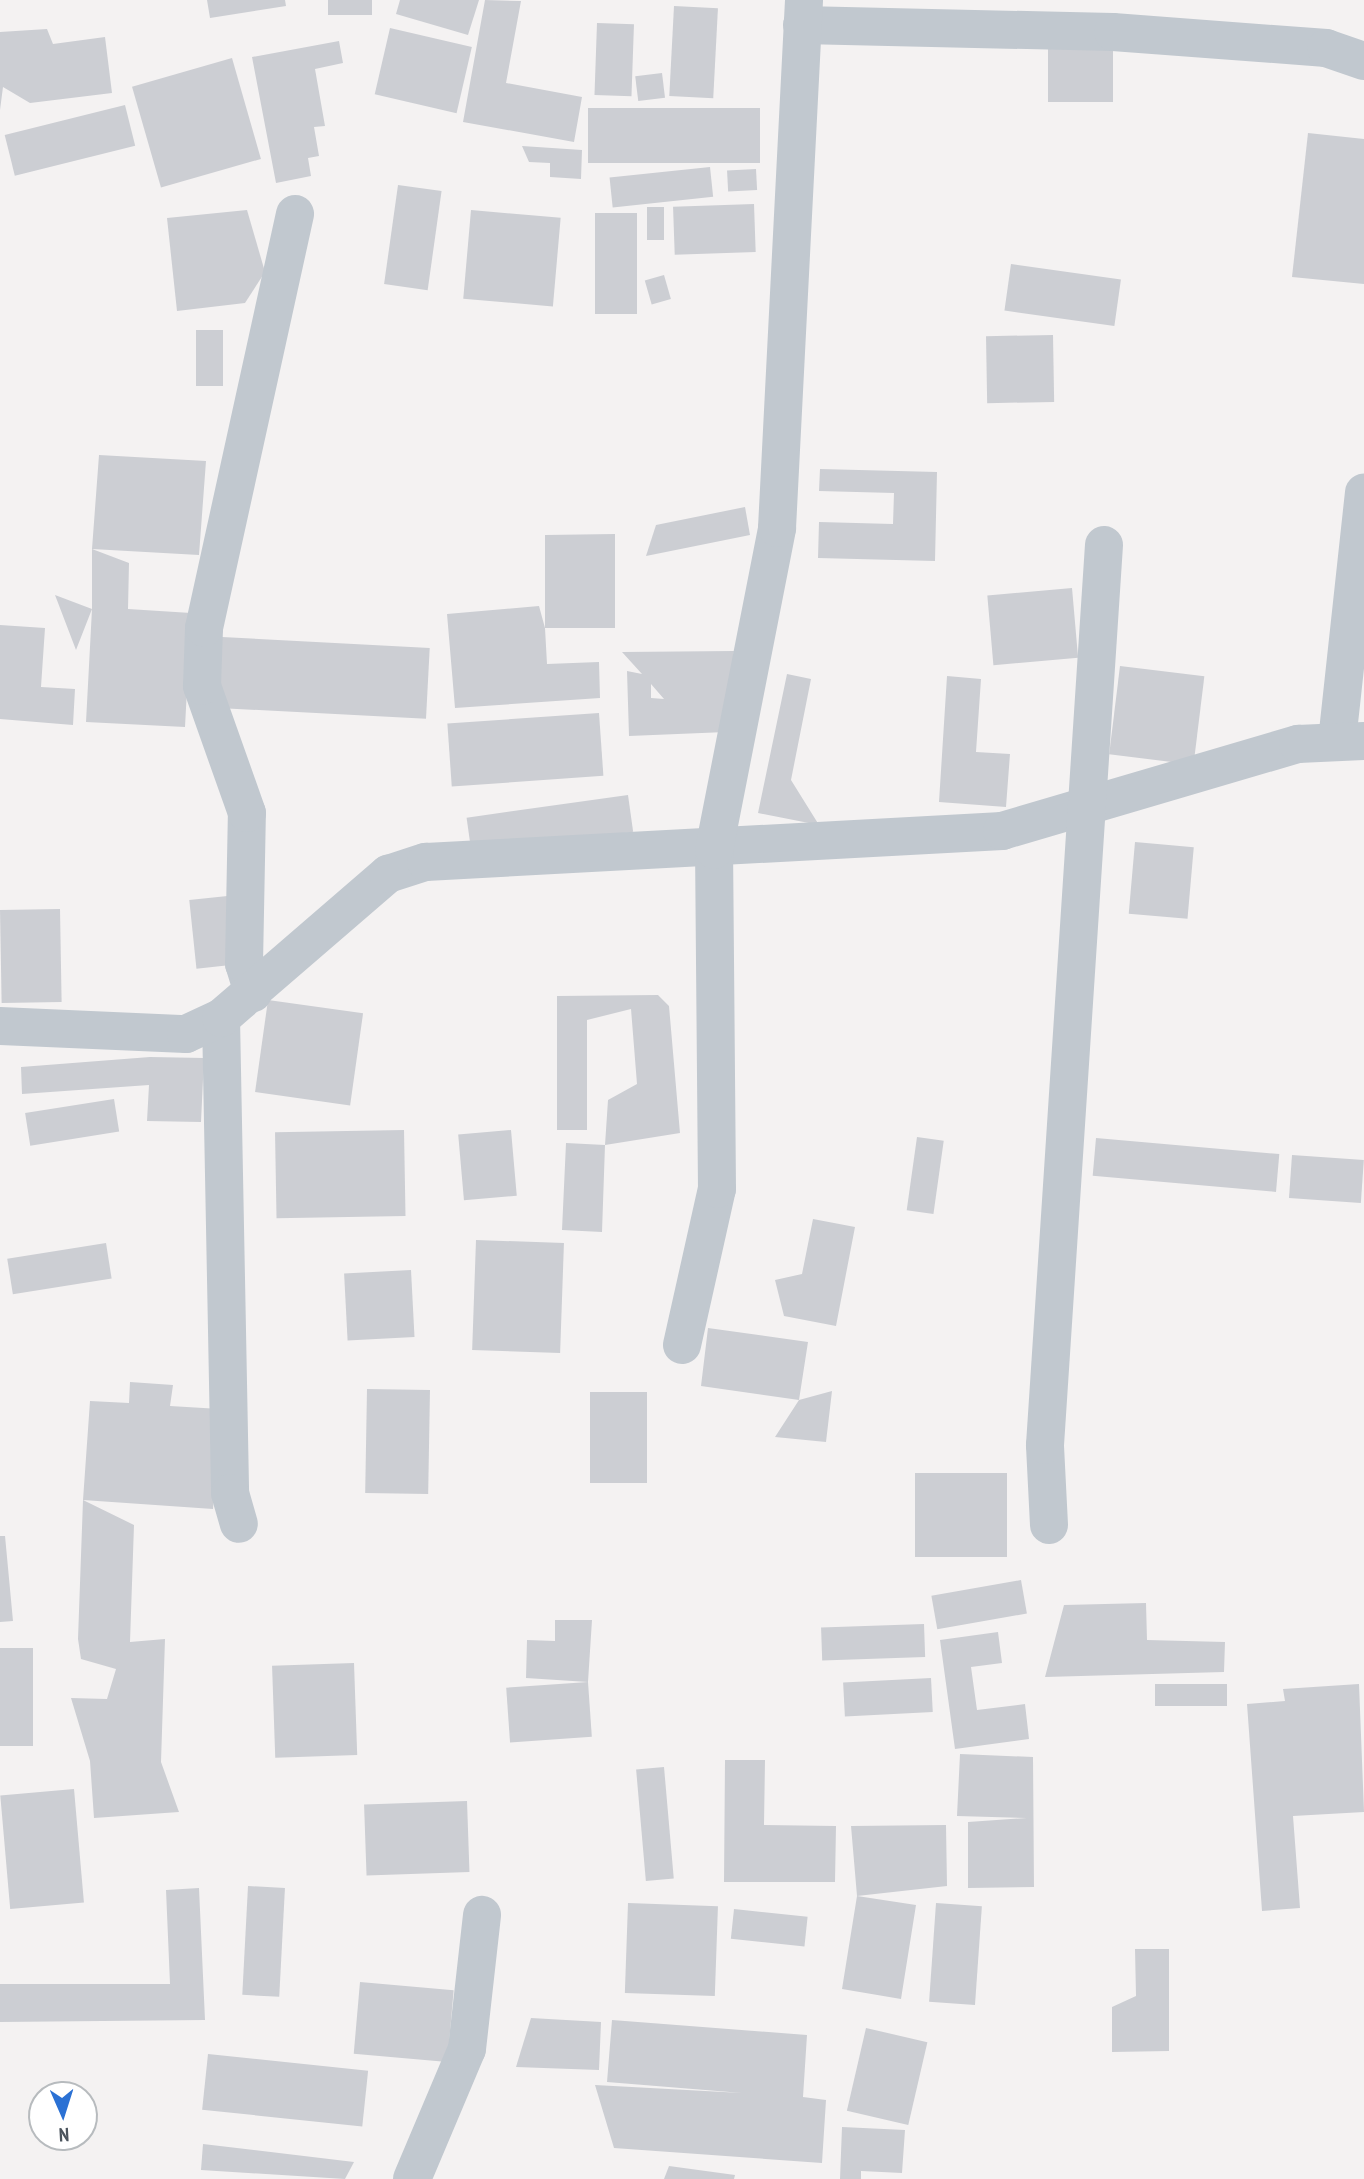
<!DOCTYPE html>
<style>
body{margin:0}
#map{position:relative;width:1364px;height:2179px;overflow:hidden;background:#f4f2f2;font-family:"PT Sans Narrow",sans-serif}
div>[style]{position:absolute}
.building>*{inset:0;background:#ccced3;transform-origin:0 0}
.minor>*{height:38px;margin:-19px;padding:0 19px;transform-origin:19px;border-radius:19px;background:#c1c8cf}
span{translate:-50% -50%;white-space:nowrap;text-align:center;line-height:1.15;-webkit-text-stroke:5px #fff;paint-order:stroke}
.north{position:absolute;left:28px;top:2081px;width:70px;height:70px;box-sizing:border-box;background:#fff;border:2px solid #b7bbbe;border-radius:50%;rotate:177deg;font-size:19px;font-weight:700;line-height:28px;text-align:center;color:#4b545d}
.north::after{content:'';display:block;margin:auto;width:24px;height:32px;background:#2b71d4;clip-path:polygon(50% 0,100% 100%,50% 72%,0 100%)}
</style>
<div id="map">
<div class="building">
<i style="clip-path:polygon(207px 0,285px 0,286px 6px,210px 18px)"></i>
<i style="left:328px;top:0;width:44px;height:15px"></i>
<i style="clip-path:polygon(400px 0,479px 0,468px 35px,396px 14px)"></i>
<i style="clip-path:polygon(485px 0,521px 1px,506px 83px,582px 97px,574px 142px,463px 122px)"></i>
<i style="left:674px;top:6px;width:44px;height:90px;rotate:3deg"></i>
<i style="left:597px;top:23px;width:37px;height:72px;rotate:2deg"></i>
<i style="left:390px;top:28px;width:84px;height:68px;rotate:13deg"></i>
<i style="clip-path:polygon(47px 29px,53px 44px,105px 37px,112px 93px,30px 103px,3px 87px,0 110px,0 32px)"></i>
<i style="clip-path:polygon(339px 41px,343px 63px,315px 69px,325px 126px,314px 127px,319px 156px,308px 158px,311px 176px,276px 183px,252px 57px)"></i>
<i style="left:1048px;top:42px;width:65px;height:60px"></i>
<i style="left:232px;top:58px;width:105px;height:104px;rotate:74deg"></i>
<i style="left:662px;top:73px;width:25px;height:27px;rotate:83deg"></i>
<i style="left:125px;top:105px;width:42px;height:124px;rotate:76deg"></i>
<i style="left:588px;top:108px;width:172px;height:55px"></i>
<i style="clip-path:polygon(1308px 133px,1364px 139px,1364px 284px,1292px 277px)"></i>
<i style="clip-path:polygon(522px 146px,582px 150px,581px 179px,550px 177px,550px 163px,529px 162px)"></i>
<i style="left:710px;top:167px;width:30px;height:101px;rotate:84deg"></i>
<i style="left:756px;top:169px;width:21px;height:29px;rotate:87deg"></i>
<i style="left:398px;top:185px;width:44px;height:100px;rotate:8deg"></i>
<i style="left:754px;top:204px;width:48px;height:81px;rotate:88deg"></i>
<i style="left:647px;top:207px;width:17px;height:33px"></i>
<i style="clip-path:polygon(247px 210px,265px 272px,245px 303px,177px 311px,167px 218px)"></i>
<i style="left:471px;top:210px;width:90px;height:89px;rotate:5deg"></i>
<i style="left:595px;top:213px;width:42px;height:101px"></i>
<i style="left:1011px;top:264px;width:111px;height:47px;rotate:8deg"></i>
<i style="left:664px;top:275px;width:25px;height:20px;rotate:74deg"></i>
<i style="left:196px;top:330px;width:27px;height:56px"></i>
<i style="left:1053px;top:335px;width:67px;height:67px;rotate:89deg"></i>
<i style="clip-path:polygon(99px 455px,206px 461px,199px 555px,92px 549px,129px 563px,128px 609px,191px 613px,185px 727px,86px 722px,92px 609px,76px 650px,55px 595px,92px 609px,92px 549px)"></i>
<i style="clip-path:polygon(820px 469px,937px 472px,935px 561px,818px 558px,819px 522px,893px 524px,894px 493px,819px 491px)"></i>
<i style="clip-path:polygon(745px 507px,750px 535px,646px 556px,656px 525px)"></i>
<i style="clip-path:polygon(615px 534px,615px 628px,545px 628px,547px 664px,599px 662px,600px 698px,455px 708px,447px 614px,539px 606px,545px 628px,545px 535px)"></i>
<i style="left:1072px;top:588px;width:70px;height:85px;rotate:85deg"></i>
<i style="clip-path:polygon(0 625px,45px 628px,41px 687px,75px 689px,73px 725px,0 719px)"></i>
<i style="left:222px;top:637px;width:208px;height:71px;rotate:3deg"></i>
<i style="clip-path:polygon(evenodd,734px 651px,726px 732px,629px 736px,627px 671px,642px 674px,622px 652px,734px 651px,651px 684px,664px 699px,651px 698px,651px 684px)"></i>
<i style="left:1120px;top:666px;width:85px;height:89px;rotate:7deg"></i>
<i style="clip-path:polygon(787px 674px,811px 679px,791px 780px,819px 825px,758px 813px)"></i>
<i style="clip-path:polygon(947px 676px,981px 679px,976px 752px,1010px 754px,1006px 807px,939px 802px)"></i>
<i style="left:599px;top:713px;width:63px;height:152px;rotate:86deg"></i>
<i style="left:628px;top:795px;width:37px;height:163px;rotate:82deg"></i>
<i style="left:1135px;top:842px;width:59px;height:72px;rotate:5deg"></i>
<i style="left:237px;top:895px;width:69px;height:48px;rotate:84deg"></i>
<i style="left:60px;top:909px;width:93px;height:60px;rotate:89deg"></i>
<i style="clip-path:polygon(658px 995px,669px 1006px,680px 1133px,605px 1145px,602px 1232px,562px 1230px,566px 1143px,605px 1145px,608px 1100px,637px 1084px,631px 1009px,587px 1020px,587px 1130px,557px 1130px,557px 996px)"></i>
<i style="left:268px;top:1000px;width:96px;height:93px;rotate:8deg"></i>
<i style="clip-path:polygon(150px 1057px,204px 1058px,201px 1122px,147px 1121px,149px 1085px,22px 1094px,21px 1067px)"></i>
<i style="left:114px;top:1099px;width:33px;height:90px;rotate:81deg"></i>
<i style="left:404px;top:1130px;width:86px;height:129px;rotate:89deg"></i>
<i style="left:511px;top:1130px;width:66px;height:53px;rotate:85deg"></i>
<i style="left:917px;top:1137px;width:27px;height:74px;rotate:8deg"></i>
<i style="left:1096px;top:1138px;width:184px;height:38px;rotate:5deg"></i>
<i style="left:1292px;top:1155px;width:72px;height:43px;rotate:4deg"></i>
<i style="clip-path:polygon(813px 1219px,855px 1227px,836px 1326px,784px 1316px,775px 1280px,802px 1274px)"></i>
<i style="left:476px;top:1240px;width:88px;height:110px;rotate:2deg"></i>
<i style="left:106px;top:1243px;width:36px;height:100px;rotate:81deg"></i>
<i style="left:411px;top:1270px;width:67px;height:67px;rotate:87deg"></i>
<i style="clip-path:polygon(708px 1328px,808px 1342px,799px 1400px,832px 1391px,826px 1442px,775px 1437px,799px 1400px,701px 1386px)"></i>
<i style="clip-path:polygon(130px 1382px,173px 1385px,170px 1406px,220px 1409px,213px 1509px,83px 1500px,134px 1525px,130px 1642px,165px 1639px,161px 1762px,179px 1812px,94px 1818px,90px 1761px,71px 1698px,107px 1699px,116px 1669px,81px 1659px,78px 1639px,83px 1500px,90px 1401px,129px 1403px)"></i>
<i style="left:367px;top:1389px;width:63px;height:104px;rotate:1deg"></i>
<i style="left:590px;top:1392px;width:57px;height:91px"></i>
<i style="left:1007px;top:1473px;width:84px;height:92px;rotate:90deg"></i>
<i style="clip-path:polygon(0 1536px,5px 1536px,13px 1621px,0 1622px)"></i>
<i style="left:1021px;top:1580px;width:34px;height:91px;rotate:80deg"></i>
<i style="clip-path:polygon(1146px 1603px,1147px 1640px,1225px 1642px,1224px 1672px,1045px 1677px,1064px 1605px)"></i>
<i style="clip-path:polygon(555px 1620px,592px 1620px,588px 1682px,526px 1678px,527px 1640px,555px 1641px)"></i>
<i style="left:924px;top:1624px;width:33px;height:103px;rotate:88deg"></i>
<i style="clip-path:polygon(998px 1632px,1002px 1663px,971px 1667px,977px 1710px,1025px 1704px,1029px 1739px,955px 1749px,940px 1640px)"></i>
<i style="left:0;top:1648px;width:33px;height:98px"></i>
<i style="left:354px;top:1663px;width:92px;height:82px;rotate:88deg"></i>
<i style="left:931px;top:1678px;width:34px;height:88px;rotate:87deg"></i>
<i style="left:588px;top:1682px;width:55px;height:82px;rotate:86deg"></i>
<i style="left:1227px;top:1684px;width:22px;height:72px;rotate:90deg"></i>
<i style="clip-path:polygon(1359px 1684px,1364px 1812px,1293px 1816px,1300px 1908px,1262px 1911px,1247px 1704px,1285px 1701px,1283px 1689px)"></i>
<i style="clip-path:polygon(960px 1754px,1033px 1757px,1034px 1887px,968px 1888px,968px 1822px,1027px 1818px,957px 1816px)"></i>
<i style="clip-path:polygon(725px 1760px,765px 1760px,764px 1825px,836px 1826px,835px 1882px,724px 1882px)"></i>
<i style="left:664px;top:1767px;width:112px;height:28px;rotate:85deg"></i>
<i style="left:74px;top:1789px;width:114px;height:74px;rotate:85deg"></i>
<i style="left:467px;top:1801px;width:71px;height:103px;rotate:88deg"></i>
<i style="clip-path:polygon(946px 1825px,947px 1886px,857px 1896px,916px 1905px,901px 1999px,842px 1989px,857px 1896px,851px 1826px)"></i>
<i style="left:248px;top:1886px;width:37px;height:109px;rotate:3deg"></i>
<i style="clip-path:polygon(199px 1888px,205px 2020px,0 2022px,0 1984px,170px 1984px,166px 1890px)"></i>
<i style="left:628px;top:1903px;width:90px;height:90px;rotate:2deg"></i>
<i style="left:936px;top:1903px;width:46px;height:99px;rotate:4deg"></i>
<i style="left:734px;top:1909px;width:74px;height:30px;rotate:6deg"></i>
<i style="clip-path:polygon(1135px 1949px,1169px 1949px,1169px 2051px,1112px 2052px,1112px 2007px,1136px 1996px)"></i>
<i style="left:360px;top:1982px;width:94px;height:72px;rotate:5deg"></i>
<i style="clip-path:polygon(531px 2018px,601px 2022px,599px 2070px,516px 2067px)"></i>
<i style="clip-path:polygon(612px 2020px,807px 2035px,803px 2097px,826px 2100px,822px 2163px,614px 2148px,595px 2085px,742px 2093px,607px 2082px)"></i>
<i style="left:866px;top:2028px;width:63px;height:85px;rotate:13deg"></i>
<i style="left:208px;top:2054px;width:161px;height:56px;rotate:6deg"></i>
<i style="clip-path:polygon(842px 2127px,905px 2130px,902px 2173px,861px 2171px,861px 2179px,840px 2179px)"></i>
<i style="clip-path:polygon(203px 2144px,354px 2162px,345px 2179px,201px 2170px)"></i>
<i style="clip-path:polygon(669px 2166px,735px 2175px,734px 2179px,664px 2179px)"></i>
</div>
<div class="minor">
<i style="left:802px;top:25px;width:311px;rotate:1.3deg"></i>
<i style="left:1113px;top:32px;width:214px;rotate:4.3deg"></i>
<i style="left:1326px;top:48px;width:40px;rotate:18.9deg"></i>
<i style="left:1337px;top:741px;width:250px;rotate:-83.8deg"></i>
<i style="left:253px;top:993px;width:30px;rotate:-107deg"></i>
<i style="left:244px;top:964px;width:151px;rotate:-88.9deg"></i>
<i style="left:247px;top:813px;width:135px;rotate:-109.5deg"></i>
<i style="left:202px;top:686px;width:58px;rotate:-88deg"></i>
<i style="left:204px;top:628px;width:424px;rotate:-77.6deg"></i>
<i style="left:221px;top:1018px;width:475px;rotate:88.9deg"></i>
<i style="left:230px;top:1493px;width:32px;rotate:74deg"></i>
<i style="left:0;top:1026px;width:186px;rotate:2.5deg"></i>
<i style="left:186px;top:1034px;width:38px;rotate:-25deg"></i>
<i style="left:221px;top:1018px;width:221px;rotate:-40.8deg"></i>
<i style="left:388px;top:874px;width:40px;rotate:-18deg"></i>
<i style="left:426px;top:862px;width:577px;rotate:-3.08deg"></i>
<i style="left:1002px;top:831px;width:309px;rotate:-16.4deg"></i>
<i style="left:1298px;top:744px;width:66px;rotate:-2.6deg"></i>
<i style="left:682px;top:1345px;width:160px;rotate:-77.4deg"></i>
<i style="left:717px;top:1189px;width:339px;rotate:-90.5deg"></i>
<i style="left:714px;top:850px;width:328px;rotate:-78.9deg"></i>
<i style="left:777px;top:528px;width:529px;rotate:-87.07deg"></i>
<i style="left:1049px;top:1525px;width:80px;rotate:-92.9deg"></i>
<i style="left:1045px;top:1445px;width:902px;rotate:-86.25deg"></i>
<i style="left:412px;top:2179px;width:141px;rotate:-67.1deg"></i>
<i style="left:467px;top:2049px;width:135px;rotate:-83.6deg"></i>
</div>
<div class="north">N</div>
</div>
